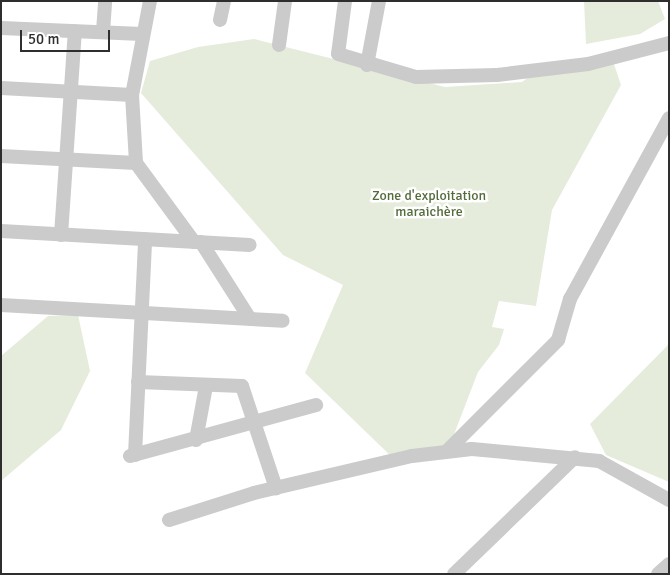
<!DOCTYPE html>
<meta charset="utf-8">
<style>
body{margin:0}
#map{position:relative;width:670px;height:575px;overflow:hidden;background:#fff;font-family:Signika,sans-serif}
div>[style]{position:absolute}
.green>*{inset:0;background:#e5ecdb}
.minor>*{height:14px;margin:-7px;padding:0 7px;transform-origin:7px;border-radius:7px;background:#cbcbcb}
span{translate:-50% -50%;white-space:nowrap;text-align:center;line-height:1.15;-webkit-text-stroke:5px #fff;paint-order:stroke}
.park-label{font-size:14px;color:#546b3a}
.frame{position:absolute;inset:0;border:2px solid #2e2e2e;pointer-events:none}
.scale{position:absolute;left:20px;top:30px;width:90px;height:22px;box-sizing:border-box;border:2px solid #2e2e2e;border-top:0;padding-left:6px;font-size:15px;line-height:18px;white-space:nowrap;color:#2e2e2e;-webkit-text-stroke:4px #fff;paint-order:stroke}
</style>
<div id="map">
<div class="green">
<i style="clip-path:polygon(584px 1px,658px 1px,665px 19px,640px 34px,586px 44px)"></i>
<i style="clip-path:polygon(254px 39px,445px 87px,522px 82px,538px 70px,613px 61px,621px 85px,552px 210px,536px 306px,499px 301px,492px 327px,504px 329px,499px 345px,478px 372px,448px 450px,395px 460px,305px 373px,343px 285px,283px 255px,141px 93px,150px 61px,198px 47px)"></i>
<i style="clip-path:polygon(78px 315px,90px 371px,61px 430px,1px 481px,1px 356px,48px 316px)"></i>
<i style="clip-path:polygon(669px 344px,669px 482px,606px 455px,590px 424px)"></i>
</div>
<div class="minor">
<i style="left:150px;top:1px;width:96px;rotate:100.8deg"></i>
<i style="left:132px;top:95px;width:68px;rotate:86.6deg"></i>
<i style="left:136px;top:163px;width:98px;rotate:53.7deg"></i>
<i style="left:345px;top:1px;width:53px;rotate:97.5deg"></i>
<i style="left:338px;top:54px;width:81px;rotate:16.4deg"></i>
<i style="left:416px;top:77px;width:81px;rotate:-1.4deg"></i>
<i style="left:497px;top:75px;width:92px;rotate:-6.9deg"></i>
<i style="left:588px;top:64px;width:84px;rotate:-14.5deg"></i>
<i style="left:220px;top:20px;width:19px;rotate:-78deg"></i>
<i style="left:1px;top:28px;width:141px;rotate:2.4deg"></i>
<i style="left:103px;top:32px;width:31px;rotate:-86deg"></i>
<i style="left:279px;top:45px;width:44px;rotate:-82.2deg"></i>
<i style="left:367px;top:65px;width:65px;rotate:-79.4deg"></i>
<i style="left:1px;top:88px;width:131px;rotate:3.1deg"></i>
<i style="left:1px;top:156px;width:135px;rotate:3deg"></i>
<i style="left:1px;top:231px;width:249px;rotate:3.2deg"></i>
<i style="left:61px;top:235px;width:204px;rotate:-86.1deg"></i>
<i style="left:201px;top:242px;width:91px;rotate:57.5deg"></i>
<i style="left:1px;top:305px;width:282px;rotate:3.2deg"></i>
<i style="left:138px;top:382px;width:104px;rotate:2.2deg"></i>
<i style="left:242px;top:386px;width:108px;rotate:71.6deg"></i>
<i style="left:196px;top:440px;width:55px;rotate:-79.5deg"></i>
<i style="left:448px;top:450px;width:156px;rotate:-45deg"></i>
<i style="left:558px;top:340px;width:43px;rotate:-73.7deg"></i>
<i style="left:570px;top:299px;width:206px;rotate:-61.3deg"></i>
<i style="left:135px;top:455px;width:216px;rotate:-87.3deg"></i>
<i style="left:130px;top:456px;width:193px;rotate:-15.3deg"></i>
<i style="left:169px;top:520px;width:89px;rotate:-17.6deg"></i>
<i style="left:254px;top:493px;width:162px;rotate:-13.2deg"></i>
<i style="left:412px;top:456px;width:60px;rotate:-6.7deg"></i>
<i style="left:472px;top:449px;width:128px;rotate:5.4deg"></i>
<i style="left:599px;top:461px;width:80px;rotate:29.1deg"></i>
<i style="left:454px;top:574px;width:168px;rotate:-44deg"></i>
<i style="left:658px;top:574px;width:15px;rotate:-42deg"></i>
</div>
<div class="park-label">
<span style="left:429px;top:204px">Zone d'exploitation<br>maraichère</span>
</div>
<div class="frame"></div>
<div class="scale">50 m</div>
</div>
